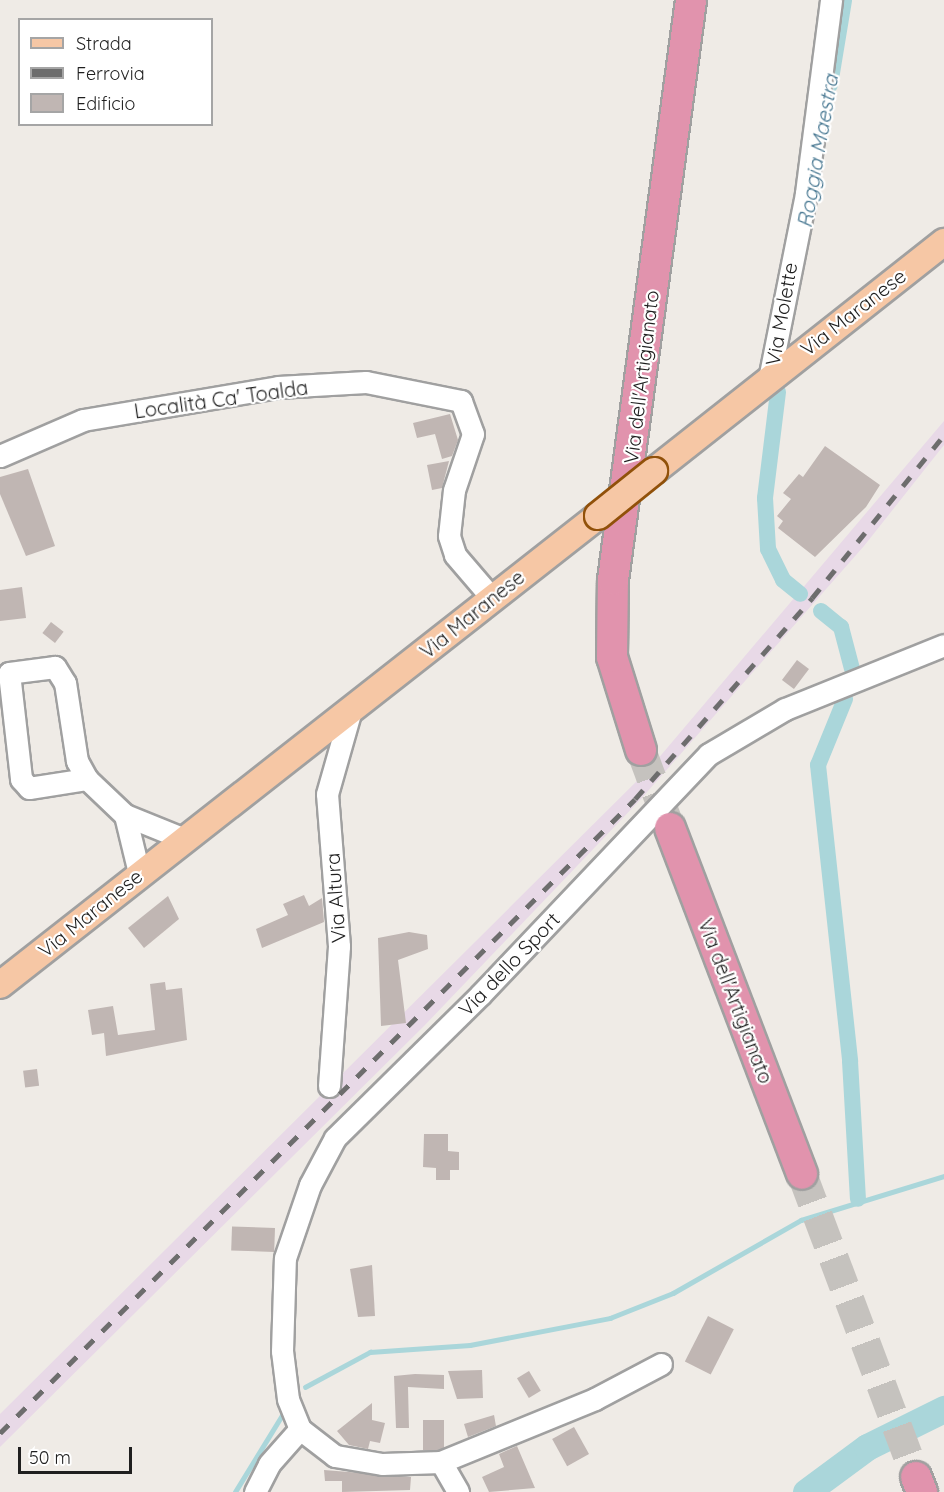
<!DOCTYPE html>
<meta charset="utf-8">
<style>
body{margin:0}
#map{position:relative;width:944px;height:1492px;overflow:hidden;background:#efebe6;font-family:Quicksand,sans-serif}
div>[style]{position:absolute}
.industrial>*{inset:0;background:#e8d9e7}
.stream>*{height:4.5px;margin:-2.25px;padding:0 2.25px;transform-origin:2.25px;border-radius:2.25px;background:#aad6da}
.canal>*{height:16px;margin:-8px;padding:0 8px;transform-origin:8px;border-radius:8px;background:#aad6da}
.river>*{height:27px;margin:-13.5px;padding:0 13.5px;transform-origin:13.5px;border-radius:13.5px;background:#aad6da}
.building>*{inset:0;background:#c0b6b3;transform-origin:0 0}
.highway-tunnel>*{height:30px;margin-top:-15px;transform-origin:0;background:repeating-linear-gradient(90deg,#c5c2be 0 30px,transparent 0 45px)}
.roads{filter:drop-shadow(2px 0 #a0a0a0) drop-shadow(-2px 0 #a0a0a0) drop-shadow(0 2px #a0a0a0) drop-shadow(0 -2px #a0a0a0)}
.minor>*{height:21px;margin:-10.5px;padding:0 10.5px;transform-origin:10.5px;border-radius:10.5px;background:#fff}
.major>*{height:26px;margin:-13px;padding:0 13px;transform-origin:13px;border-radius:13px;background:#f6c7a5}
.highway>*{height:30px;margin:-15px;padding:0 15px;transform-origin:15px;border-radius:15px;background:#e193ad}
.rail>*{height:4.5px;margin-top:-2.25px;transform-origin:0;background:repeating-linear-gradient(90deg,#6d6d6d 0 12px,transparent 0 24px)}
.bridges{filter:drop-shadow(2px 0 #91510a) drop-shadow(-2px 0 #91510a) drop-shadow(0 2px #91510a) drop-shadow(0 -2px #91510a)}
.major-bridge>*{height:26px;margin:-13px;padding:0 13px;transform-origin:13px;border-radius:13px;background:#f6c7a5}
span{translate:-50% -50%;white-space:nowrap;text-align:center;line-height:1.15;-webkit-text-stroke:4.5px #fff;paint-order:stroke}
.street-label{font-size:20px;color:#1f1f1f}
.water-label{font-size:21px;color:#487892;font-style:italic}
.legend{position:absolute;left:18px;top:18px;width:195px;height:108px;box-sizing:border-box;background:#fff;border:2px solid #a5a5a5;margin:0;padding:8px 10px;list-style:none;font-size:18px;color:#1f1f1f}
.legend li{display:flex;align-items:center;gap:12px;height:30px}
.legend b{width:30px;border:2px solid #a5a5a5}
.scale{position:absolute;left:18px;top:1447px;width:114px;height:27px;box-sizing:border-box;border:3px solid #1f1f1f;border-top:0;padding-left:8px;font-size:18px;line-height:21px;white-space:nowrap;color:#1f1f1f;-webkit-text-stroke:4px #fff;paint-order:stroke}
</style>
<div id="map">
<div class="industrial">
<i style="clip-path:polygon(944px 421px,944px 445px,864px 546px,640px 800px,425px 1025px,0 1447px,0 1414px,651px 767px)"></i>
</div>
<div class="stream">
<i style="left:305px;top:1387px;width:74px;rotate:-28.3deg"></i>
<i style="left:370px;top:1352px;width:100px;rotate:-4deg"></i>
<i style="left:470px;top:1345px;width:143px;rotate:-10.9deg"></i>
<i style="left:610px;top:1318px;width:68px;rotate:-21.6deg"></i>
<i style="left:673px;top:1293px;width:147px;rotate:-29.7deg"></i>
<i style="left:801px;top:1220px;width:150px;rotate:-17.1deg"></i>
<i style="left:235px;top:1492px;width:94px;rotate:-58.5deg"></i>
</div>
<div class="canal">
<i style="left:830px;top:85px;width:86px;rotate:-80.6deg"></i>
<i style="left:778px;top:392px;width:107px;rotate:97deg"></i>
<i style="left:765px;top:498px;width:51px;rotate:86.6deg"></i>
<i style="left:768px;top:549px;width:34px;rotate:64deg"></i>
<i style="left:783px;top:580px;width:22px;rotate:39deg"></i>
<i style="left:821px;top:611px;width:26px;rotate:39deg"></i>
<i style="left:841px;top:627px;width:43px;rotate:75.3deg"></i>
<i style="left:845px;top:699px;width:71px;rotate:112.2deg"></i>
<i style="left:818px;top:765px;width:298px;rotate:83.8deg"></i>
<i style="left:850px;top:1061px;width:138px;rotate:86.7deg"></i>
</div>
<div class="river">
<i style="left:806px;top:1492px;width:76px;rotate:-36.4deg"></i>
<i style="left:867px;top:1447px;width:86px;rotate:-26.3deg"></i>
</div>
<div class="building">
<i style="clip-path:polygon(450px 414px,458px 440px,452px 456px,442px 459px,435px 434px,417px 438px,413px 423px)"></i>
<i style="clip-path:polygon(825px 446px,880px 485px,866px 507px,815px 557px,778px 528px,783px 521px,777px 516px,791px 499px,783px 493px,799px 474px,803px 477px)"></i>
<i style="clip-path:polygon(449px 461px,442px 488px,432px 490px,427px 465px)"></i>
<i style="clip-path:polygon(28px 469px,55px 546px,26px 556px,0 494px,0 477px)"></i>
<i style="clip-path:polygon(22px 587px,26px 618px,0 621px,0 590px)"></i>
<i style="left:51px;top:622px;width:16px;height:14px;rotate:38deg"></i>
<i style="left:797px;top:660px;width:15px;height:25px;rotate:37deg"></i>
<i style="clip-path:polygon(304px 895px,309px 906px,322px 898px,324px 922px,262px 948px,256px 929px,288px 915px,283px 904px)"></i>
<i style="clip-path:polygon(168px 896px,179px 919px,144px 948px,128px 928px)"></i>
<i style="clip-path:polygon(409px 932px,427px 935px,428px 949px,398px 960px,406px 1023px,381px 1026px,378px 938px)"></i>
<i style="clip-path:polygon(165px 982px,166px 990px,182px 988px,187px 1040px,106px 1056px,104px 1033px,92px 1035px,88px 1010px,113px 1006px,118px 1035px,155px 1030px,150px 984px)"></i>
<i style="left:37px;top:1069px;width:17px;height:14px;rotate:83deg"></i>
<i style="clip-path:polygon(424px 1134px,448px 1134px,448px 1151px,459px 1152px,459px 1170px,450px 1170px,450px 1180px,436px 1180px,436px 1168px,423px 1167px)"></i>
<i style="left:275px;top:1228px;width:24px;height:43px;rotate:92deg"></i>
<i style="clip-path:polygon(372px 1265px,375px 1316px,358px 1317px,350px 1269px)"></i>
<i style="left:708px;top:1316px;width:29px;height:51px;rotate:27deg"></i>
<i style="clip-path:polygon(482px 1370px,483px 1398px,457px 1399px,448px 1371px)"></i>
<i style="left:529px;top:1371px;width:23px;height:14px;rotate:59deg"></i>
<i style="clip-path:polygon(415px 1374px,444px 1375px,444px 1389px,408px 1387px,409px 1428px,396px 1428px,394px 1376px)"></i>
<i style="clip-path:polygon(372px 1403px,372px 1420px,385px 1423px,380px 1443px,370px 1441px,368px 1449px,349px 1445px,337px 1431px)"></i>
<i style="clip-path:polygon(494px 1415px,496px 1426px,468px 1437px,464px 1424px)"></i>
<i style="left:423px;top:1420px;width:21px;height:30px"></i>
<i style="left:574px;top:1427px;width:31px;height:25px;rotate:61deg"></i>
<i style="clip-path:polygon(517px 1446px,535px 1488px,489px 1492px,482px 1477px,504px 1467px,499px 1454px)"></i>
<i style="clip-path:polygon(324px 1470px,411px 1477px,410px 1490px,342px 1492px,342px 1481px,325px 1481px)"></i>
</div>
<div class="highway-tunnel">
<i style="left:641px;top:750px;width:83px;rotate:69.6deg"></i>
<i style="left:802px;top:1174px;width:324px;rotate:69.4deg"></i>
</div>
<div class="roads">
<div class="minor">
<i style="left:769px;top:379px;width:190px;rotate:-78.7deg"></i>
<i style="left:806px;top:193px;width:195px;rotate:-82.6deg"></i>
<i style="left:0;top:456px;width:90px;rotate:-23.4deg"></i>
<i style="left:83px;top:420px;width:198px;rotate:-9.6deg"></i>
<i style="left:278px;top:387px;width:88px;rotate:-3.3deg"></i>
<i style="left:366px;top:382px;width:97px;rotate:11.3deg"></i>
<i style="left:461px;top:401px;width:35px;rotate:70deg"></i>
<i style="left:473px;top:434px;width:59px;rotate:108.7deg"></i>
<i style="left:454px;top:490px;width:46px;rotate:96.2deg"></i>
<i style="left:449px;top:536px;width:20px;rotate:72deg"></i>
<i style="left:455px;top:555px;width:55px;rotate:49.4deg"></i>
<i style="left:87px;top:779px;width:21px;rotate:-119deg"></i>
<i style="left:77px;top:761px;width:79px;rotate:-98.7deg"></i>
<i style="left:65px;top:683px;width:19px;rotate:-122deg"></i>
<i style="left:55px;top:667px;width:46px;rotate:172.6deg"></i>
<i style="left:9px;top:673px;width:107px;rotate:83.5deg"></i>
<i style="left:21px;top:779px;width:12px;rotate:48deg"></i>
<i style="left:29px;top:788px;width:59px;rotate:-8.8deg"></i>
<i style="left:87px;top:779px;width:52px;rotate:43.5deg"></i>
<i style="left:125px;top:815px;width:64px;rotate:22.1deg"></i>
<i style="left:125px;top:815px;width:60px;rotate:76.4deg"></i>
<i style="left:329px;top:1086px;width:140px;rotate:-85.9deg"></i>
<i style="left:339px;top:946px;width:152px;rotate:-94.5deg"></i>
<i style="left:327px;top:794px;width:84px;rotate:-74.1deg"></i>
<i style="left:661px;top:1364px;width:75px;rotate:152.1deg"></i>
<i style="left:595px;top:1399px;width:166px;rotate:157.8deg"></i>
<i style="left:441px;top:1462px;width:59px;rotate:178.1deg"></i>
<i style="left:382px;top:1464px;width:48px;rotate:-170.3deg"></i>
<i style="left:335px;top:1456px;width:44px;rotate:-142.4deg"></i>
<i style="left:300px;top:1429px;width:32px;rotate:-112deg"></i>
<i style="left:288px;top:1399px;width:48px;rotate:-97.1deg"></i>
<i style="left:282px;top:1351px;width:93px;rotate:-88.2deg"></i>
<i style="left:285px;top:1258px;width:77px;rotate:-71.1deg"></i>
<i style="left:310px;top:1185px;width:53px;rotate:-62deg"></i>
<i style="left:335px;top:1138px;width:204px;rotate:-44.6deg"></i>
<i style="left:480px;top:995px;width:332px;rotate:-46.5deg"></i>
<i style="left:709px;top:754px;width:88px;rotate:-30.6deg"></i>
<i style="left:785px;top:709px;width:171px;rotate:-21.9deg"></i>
<i style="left:441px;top:1462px;width:34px;rotate:60deg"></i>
<i style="left:255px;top:1492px;width:31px;rotate:-63deg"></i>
<i style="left:269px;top:1464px;width:47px;rotate:-48.5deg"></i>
</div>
<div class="major">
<i style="left:654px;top:471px;width:370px;rotate:-38.3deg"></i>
<i style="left:0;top:985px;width:760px;rotate:-38.11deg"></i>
</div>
<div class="highway">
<i style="left:641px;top:750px;width:97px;rotate:-107.3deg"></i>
<i style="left:612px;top:657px;width:77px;rotate:-89.3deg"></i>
<i style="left:613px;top:580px;width:585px;rotate:-82.34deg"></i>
<i style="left:670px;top:828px;width:370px;rotate:69.1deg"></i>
<i style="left:916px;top:1477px;width:16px;rotate:68deg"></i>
</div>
</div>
<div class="rail">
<i style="left:0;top:1433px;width:897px;rotate:-44.95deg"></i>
<i style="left:635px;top:799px;width:268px;rotate:-48.6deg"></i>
<i style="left:812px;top:598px;width:210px;rotate:-51deg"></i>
</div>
<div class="bridges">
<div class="major-bridge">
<i style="left:598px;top:516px;width:72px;rotate:-38.8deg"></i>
</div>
</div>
<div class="street-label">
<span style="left:853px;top:312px;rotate:-38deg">Via Maranese</span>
<span style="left:781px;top:314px;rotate:-80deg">Via Molette</span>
<span style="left:641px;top:377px;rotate:-83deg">Via dell'Artigianato</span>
<span style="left:221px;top:399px;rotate:-8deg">Località Ca' Toalda</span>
<span style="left:472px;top:614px;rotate:-39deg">Via Maranese</span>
<span style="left:335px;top:898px;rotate:-94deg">Via Altura</span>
<span style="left:90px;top:913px;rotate:-39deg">Via Maranese</span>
<span style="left:509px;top:964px;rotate:-46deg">Via dello Sport</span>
<span style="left:736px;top:1001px;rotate:69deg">Via dell'Artigianato</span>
</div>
<div class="water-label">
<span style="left:817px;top:151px;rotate:-80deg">Roggia Maestra</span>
</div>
<ul class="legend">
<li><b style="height:8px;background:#f6c7a5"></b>Strada</li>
<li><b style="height:8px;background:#6d6d6d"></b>Ferrovia</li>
<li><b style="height:16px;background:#c0b6b3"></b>Edificio</li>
</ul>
<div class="scale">50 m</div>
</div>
